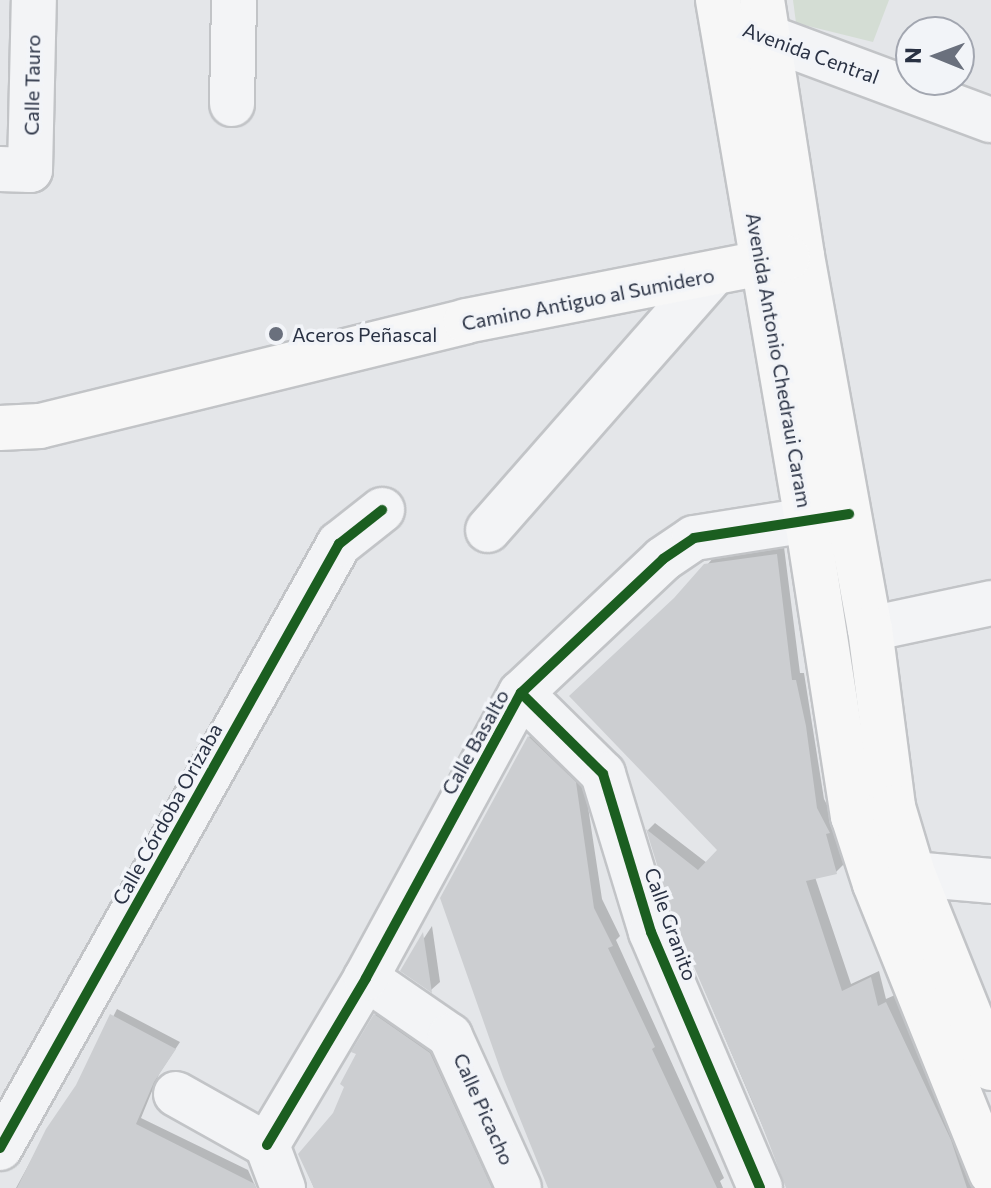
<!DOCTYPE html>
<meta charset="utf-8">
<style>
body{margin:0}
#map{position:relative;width:991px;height:1188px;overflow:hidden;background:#e4e6e9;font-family:Commissioner,sans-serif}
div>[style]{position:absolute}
.green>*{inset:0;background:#d4ddd4}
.shadow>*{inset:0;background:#0003}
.building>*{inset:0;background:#ccced1}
.roads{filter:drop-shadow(2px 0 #c2c4c7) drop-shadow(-2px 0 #c2c4c7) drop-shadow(0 2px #c2c4c7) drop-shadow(0 -2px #c2c4c7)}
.minor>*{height:44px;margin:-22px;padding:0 22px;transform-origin:22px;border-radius:22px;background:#f3f4f6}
.major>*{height:44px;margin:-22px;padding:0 22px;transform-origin:22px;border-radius:22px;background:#f7f7f7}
.cycleway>*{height:10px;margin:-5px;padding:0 5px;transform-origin:5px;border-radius:5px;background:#1b5e20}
.dots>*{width:22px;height:22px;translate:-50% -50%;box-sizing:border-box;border:4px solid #f2f4f8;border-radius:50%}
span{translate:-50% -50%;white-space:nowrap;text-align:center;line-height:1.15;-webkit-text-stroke:7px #f2f4f8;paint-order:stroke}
.street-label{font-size:20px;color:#293143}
.poi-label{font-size:20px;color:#293143}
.left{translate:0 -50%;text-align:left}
.north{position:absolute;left:895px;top:16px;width:80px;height:80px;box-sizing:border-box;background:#f2f4f8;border:2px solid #a2a6b0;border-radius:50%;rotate:271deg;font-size:22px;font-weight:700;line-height:32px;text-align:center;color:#293143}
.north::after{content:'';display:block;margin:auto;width:28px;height:36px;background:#6a707d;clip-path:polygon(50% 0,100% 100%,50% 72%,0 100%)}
</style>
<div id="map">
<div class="green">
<i style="clip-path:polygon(793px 0,889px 0,873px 42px,796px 23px)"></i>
</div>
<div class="shadow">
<i style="clip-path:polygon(784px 547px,800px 673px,804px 673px,824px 799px,837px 824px,834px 827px,844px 864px,836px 872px,815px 877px,851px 984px,879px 971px,886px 999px,895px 995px,977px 1188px,789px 1188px,676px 923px,648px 830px,655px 823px,707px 863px,719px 850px,679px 597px,714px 557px)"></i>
<i style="clip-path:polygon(537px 730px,583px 774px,602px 899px,620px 936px,616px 940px,724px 1178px,720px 1181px,723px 1188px,549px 1188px,529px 737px)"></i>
<i style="clip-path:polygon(432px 926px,440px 982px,431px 990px,403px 970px)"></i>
<i style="clip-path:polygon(383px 1007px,438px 1045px,502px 1188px,314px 1188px,300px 1155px,335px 1114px,375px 1015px)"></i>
<i style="clip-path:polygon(117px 1009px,180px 1042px,159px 1074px,141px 1118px,248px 1170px,256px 1188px,16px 1188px,47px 1131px,78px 1086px)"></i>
</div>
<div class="building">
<i style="clip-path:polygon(777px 554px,792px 680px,796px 680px,806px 726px,817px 808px,830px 833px,826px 834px,837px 874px,806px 881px,842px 991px,871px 977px,878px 1006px,886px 1002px,951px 1140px,967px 1188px,786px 1188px,757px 1112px,675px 923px,646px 829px,698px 870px,717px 850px,569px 696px,674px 598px,704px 564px)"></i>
<i style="clip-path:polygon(528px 736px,576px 782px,594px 908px,613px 946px,608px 948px,655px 1047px,652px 1049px,717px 1188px,548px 1188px,503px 1077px,440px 898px)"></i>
<i style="clip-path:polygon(423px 932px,432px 993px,400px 971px)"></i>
<i style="clip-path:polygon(110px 1014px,176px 1049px,154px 1082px,136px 1124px,255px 1184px,256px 1188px,17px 1188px,46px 1129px,76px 1085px)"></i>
<i style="clip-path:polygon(374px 1014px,430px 1053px,492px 1188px,314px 1188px,298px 1154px,333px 1113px,344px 1087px,340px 1084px,356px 1054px,351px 1052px)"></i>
</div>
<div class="roads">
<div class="minor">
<i style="left:735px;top:25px;width:273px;rotate:20.4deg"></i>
<i style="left:232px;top:104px;width:104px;rotate:-88.9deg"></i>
<i style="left:0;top:169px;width:30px;rotate:2deg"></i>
<i style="left:30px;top:170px;width:170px;rotate:-88.7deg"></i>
<i style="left:488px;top:530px;width:338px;rotate:-48.7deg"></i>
<i style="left:870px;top:629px;width:124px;rotate:-12.1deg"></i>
<i style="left:521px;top:693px;width:115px;rotate:44.6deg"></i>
<i style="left:603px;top:774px;width:165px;rotate:73.1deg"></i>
<i style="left:651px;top:932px;width:278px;rotate:66.9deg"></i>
<i style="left:879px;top:883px;width:35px;rotate:-15deg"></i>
<i style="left:913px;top:874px;width:78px;rotate:5.1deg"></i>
<i style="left:366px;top:978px;width:102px;rotate:34.6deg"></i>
<i style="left:450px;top:1036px;width:167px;rotate:65.6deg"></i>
<i style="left:176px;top:1094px;width:104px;rotate:29.3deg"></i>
<i style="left:267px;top:1145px;width:46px;rotate:69.6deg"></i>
<i style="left:267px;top:1145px;width:194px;rotate:-59.3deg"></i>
<i style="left:366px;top:978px;width:324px;rotate:-61.5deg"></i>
<i style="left:521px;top:693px;width:195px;rotate:-43.3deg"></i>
<i style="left:663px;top:559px;width:37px;rotate:-34deg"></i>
<i style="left:694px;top:538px;width:154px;rotate:-9deg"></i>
<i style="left:0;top:1148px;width:693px;rotate:-60.7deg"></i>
<i style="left:339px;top:544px;width:55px;rotate:-38.3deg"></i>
</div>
<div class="major">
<i style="left:718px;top:0;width:528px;rotate:80.29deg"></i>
<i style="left:807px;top:520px;width:300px;rotate:81.2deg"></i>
<i style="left:853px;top:816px;width:71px;rotate:72.1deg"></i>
<i style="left:875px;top:884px;width:311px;rotate:68.1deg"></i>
<i style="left:762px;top:0;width:259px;rotate:81.1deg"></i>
<i style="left:802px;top:256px;width:379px;rotate:79.7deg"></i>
<i style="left:870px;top:629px;width:179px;rotate:82.6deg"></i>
<i style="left:893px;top:807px;width:70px;rotate:73.4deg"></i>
<i style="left:913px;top:874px;width:209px;rotate:68.1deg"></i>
<i style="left:0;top:428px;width:40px;rotate:-2.9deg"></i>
<i style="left:40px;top:426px;width:439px;rotate:-13.8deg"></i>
<i style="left:466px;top:321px;width:328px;rotate:-11.1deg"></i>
</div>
</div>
<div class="cycleway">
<i style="left:521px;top:693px;width:115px;rotate:44.6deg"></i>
<i style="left:603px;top:774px;width:165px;rotate:73.1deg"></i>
<i style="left:651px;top:932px;width:278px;rotate:66.9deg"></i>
<i style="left:267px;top:1145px;width:194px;rotate:-59.3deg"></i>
<i style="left:366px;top:978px;width:324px;rotate:-61.5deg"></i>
<i style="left:521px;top:693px;width:195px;rotate:-43.3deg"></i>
<i style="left:663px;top:559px;width:37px;rotate:-34deg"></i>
<i style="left:694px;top:538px;width:157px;rotate:-8.8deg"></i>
<i style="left:0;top:1148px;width:693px;rotate:-60.7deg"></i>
<i style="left:339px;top:544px;width:55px;rotate:-38.3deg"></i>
</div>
<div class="dots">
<i style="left:276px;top:334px;background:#6a707d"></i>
</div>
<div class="street-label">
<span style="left:811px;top:53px;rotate:20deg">Avenida Central</span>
<span style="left:32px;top:85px;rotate:-89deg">Calle Tauro</span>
<span style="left:588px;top:299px;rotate:-11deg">Camino Antiguo al Sumidero</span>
<span style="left:779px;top:360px;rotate:80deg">Avenida Antonio Chedraui Caram</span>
<span style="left:475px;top:742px;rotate:-61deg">Calle Basalto</span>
<span style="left:167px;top:814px;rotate:-61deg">Calle Córdoba Orizaba</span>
<span style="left:671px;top:924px;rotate:70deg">Calle Granito</span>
<span style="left:484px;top:1109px;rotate:66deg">Calle Picacho</span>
</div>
<div class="poi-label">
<span class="left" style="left:292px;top:334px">Aceros Peñascal</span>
</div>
<div class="north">N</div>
</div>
